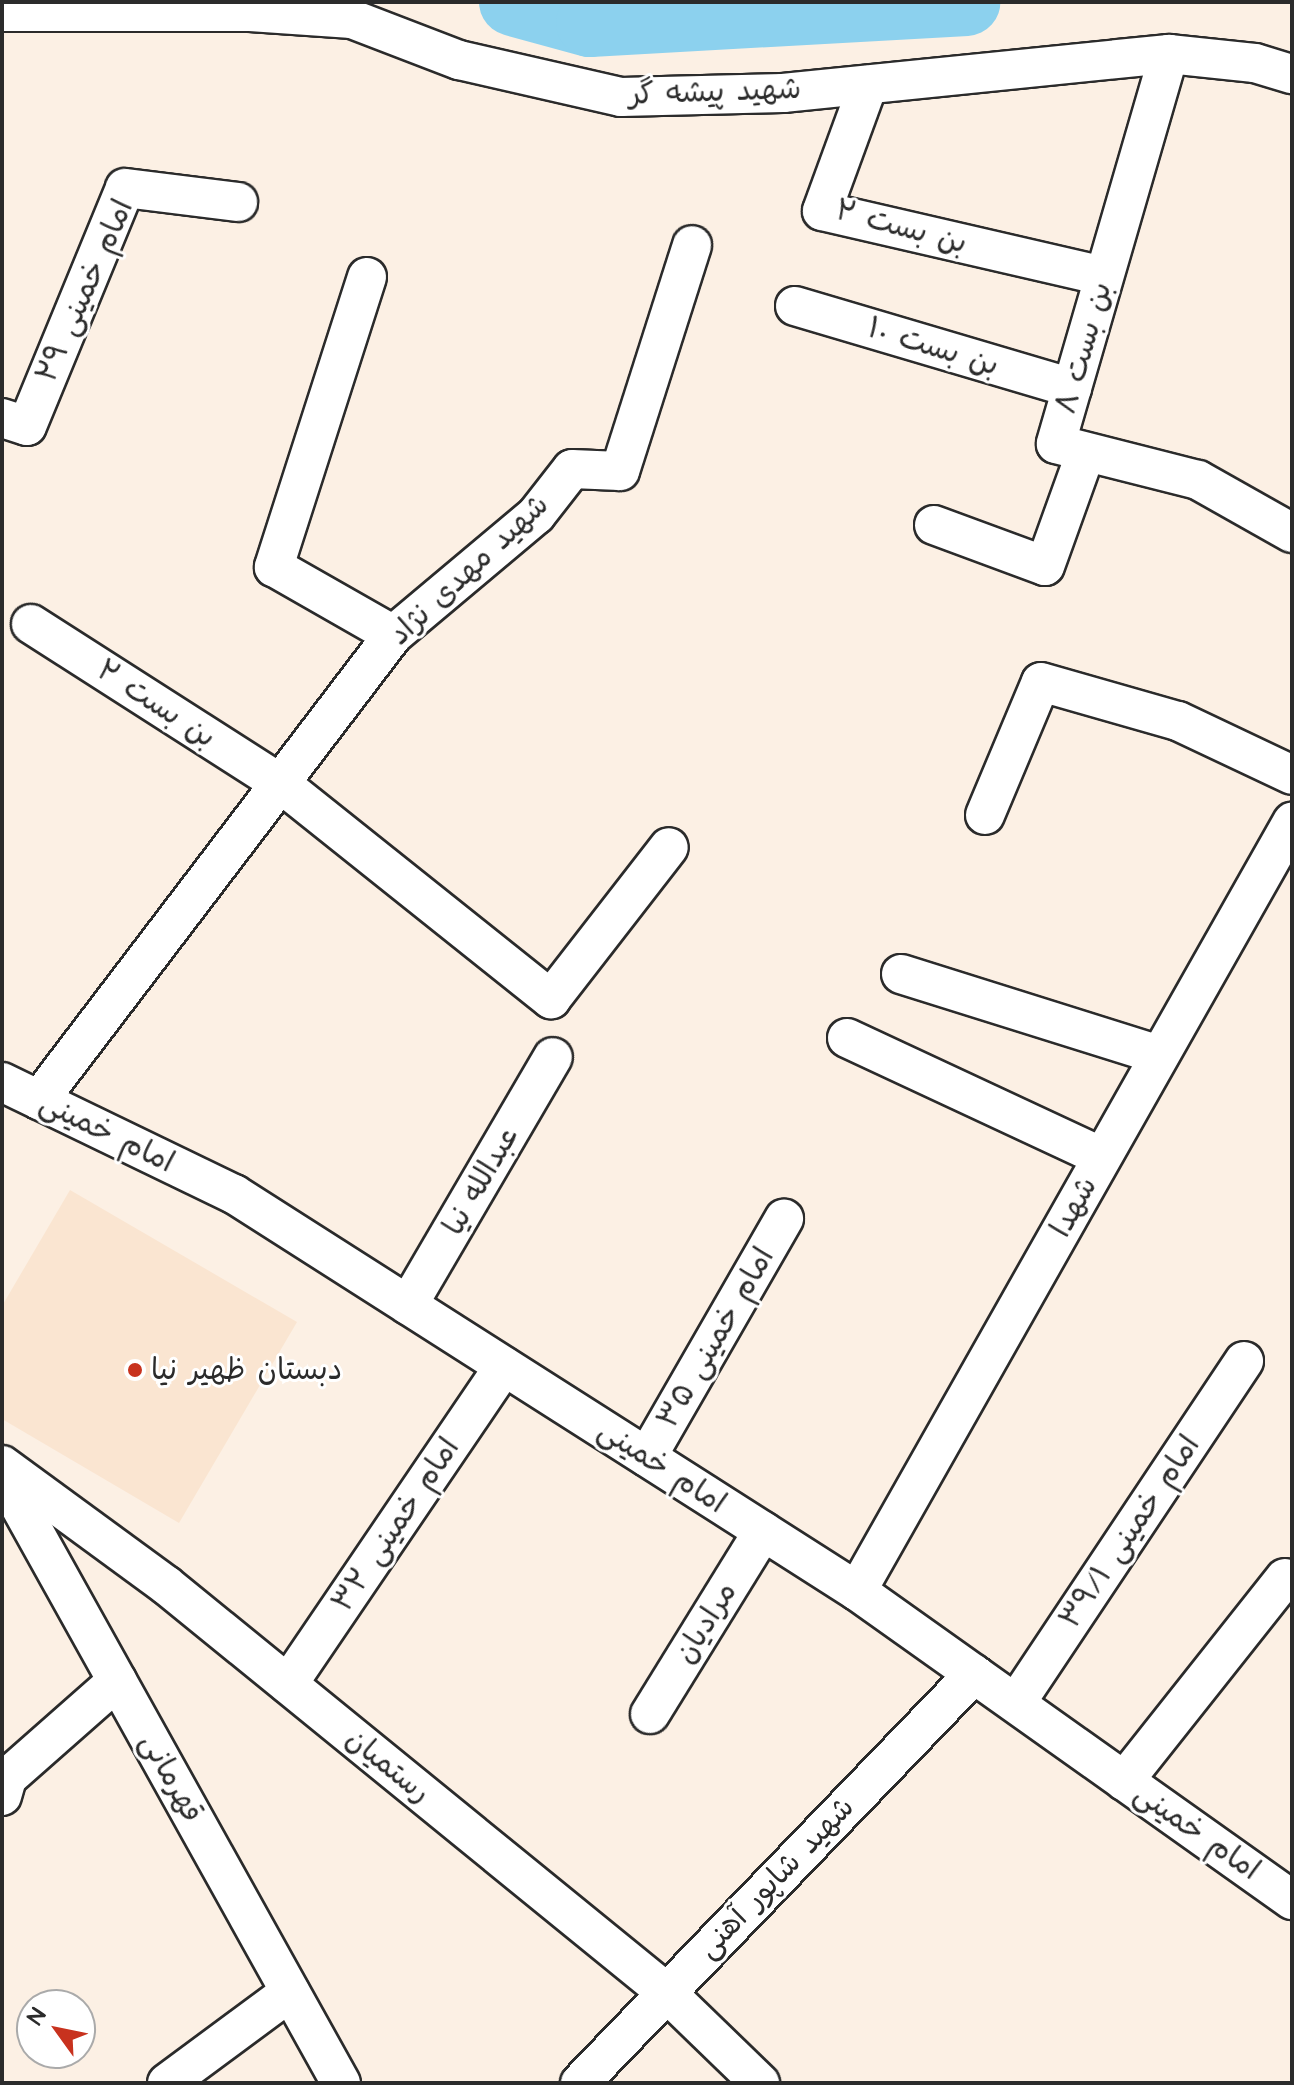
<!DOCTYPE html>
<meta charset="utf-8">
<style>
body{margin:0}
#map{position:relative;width:1294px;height:2085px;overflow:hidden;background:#fcf0e4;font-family:"Architects Daughter","Playpen Sans Arabic",sans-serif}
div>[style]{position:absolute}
.built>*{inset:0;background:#fae5d1}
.river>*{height:68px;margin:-34px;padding:0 34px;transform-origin:34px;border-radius:34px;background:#8cd1ee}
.roads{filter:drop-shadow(2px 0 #2b2b2b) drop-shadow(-2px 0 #2b2b2b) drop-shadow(0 2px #2b2b2b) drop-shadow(0 -2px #2b2b2b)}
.minor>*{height:38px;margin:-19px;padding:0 19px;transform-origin:19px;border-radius:19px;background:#fff}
.dots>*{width:22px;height:22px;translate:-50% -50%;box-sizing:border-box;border:4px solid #fff;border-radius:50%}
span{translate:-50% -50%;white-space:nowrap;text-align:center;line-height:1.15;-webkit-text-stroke:6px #fff;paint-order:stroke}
.street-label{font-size:30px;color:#2b2b2b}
.poi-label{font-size:30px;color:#2b2b2b}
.left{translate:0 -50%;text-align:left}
.frame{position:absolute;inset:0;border:4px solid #2b2b2b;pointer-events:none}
.north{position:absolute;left:16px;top:1989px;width:80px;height:80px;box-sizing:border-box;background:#fff;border:2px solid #aaa;border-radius:50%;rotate:303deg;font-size:22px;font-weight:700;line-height:32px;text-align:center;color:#2b2b2b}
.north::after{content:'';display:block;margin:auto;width:28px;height:36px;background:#c8321e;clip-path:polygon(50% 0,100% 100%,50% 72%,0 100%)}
</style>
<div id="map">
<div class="built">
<i style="clip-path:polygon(70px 1190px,297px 1322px,179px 1523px,2px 1419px,2px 1306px)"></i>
</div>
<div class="river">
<i style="left:513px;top:2px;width:80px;rotate:15.3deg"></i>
<i style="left:590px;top:23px;width:377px;rotate:-3.2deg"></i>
</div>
<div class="roads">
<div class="minor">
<i style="left:2px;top:12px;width:248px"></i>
<i style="left:250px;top:12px;width:102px;rotate:3.9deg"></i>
<i style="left:352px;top:19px;width:115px;rotate:21deg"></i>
<i style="left:459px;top:60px;width:166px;rotate:12.9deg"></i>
<i style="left:621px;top:97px;width:162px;rotate:-1.4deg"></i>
<i style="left:783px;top:93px;width:388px;rotate:-5.8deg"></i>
<i style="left:1169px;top:54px;width:86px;rotate:6deg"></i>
<i style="left:1255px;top:63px;width:39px;rotate:17deg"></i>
<i style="left:1169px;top:54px;width:406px;rotate:106.2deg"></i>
<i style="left:1056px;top:444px;width:146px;rotate:14.2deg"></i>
<i style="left:1198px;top:480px;width:108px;rotate:29.4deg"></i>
<i style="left:868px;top:85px;width:134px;rotate:110.1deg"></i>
<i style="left:822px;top:211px;width:289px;rotate:13deg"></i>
<i style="left:367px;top:277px;width:305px;rotate:107.8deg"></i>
<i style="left:274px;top:567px;width:137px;rotate:29.7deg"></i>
<i style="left:795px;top:306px;width:289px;rotate:16.5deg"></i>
<i style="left:2px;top:418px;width:26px;rotate:18deg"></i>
<i style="left:27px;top:426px;width:257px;rotate:-67.6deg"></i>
<i style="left:125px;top:188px;width:114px;rotate:7.1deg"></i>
<i style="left:934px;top:525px;width:118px;rotate:20.3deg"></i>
<i style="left:1045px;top:566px;width:121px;rotate:-70.2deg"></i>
<i style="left:31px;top:624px;width:295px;rotate:32.6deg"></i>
<i style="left:280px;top:783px;width:347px;rotate:38.6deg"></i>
<i style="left:551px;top:999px;width:192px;rotate:-52.2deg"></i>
<i style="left:985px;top:815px;width:144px;rotate:-67.2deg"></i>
<i style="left:1041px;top:682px;width:142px;rotate:15.9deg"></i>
<i style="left:1178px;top:721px;width:126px;rotate:25.3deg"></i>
<i style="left:901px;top:974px;width:271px;rotate:17.4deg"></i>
<i style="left:847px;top:1038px;width:281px;rotate:25deg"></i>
<i style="left:2px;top:1082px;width:258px;rotate:25.8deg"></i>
<i style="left:234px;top:1194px;width:739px;rotate:32.51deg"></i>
<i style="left:857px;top:1591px;width:534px;rotate:35.39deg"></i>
<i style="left:39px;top:1100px;width:584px;rotate:-52.72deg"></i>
<i style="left:393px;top:635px;width:187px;rotate:-40deg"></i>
<i style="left:536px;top:515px;width:58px;rotate:-52deg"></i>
<i style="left:572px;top:469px;width:48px;rotate:2.4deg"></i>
<i style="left:620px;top:471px;width:237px;rotate:-72.3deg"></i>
<i style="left:408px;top:1305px;width:287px;rotate:-59.7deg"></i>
<i style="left:647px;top:1457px;width:275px;rotate:-60.1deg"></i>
<i style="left:2px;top:1465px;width:203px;rotate:36.2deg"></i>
<i style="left:166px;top:1585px;width:645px;rotate:39.15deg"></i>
<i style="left:666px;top:1992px;width:131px;rotate:44.1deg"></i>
<i style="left:2px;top:1474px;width:697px;rotate:60.9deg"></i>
<i style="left:857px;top:1591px;width:884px;rotate:-60.5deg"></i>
<i style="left:288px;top:1684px;width:384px;rotate:-55.8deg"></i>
<i style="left:1016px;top:1703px;width:411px;rotate:-56.3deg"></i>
<i style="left:650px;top:1714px;width:215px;rotate:-58.3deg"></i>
<i style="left:1124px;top:1781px;width:259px;rotate:-51.6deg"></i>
<i style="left:2px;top:1796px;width:19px;rotate:-74deg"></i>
<i style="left:7px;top:1778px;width:147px;rotate:-41.4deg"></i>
<i style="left:167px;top:2083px;width:153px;rotate:-36.5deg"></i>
<i style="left:580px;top:2083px;width:568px;rotate:-46.07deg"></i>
</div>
</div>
<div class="dots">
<i style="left:135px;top:1370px;background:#c8321e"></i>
</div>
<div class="street-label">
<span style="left:715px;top:92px;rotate:-2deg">شهید پیشه گر</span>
<span style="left:901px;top:227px;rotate:15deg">بن بست ۲</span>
<span style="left:85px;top:291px;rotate:-66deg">امام خمینی ۲۹</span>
<span style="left:933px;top:347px;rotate:17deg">بن بست ۱۰</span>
<span style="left:1084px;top:348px;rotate:-74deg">بن بست ۸</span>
<span style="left:469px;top:570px;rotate:-43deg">شهید مهدی نژاد</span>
<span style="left:156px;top:704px;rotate:33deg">بن بست ۲</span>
<span style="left:107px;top:1133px;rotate:26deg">امام خمینی</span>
<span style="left:481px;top:1181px;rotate:-60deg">عبدالله نیا</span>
<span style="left:1074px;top:1207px;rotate:-61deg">شهدا</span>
<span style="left:716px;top:1338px;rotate:-60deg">امام خمینی ۳۵</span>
<span style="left:662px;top:1467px;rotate:33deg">امام خمینی</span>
<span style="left:396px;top:1525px;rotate:-56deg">امام خمینی ۳۲</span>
<span style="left:1130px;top:1532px;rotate:-56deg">امام خمینی ۳۹/۱</span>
<span style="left:706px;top:1623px;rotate:-58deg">مرادیان</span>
<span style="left:388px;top:1766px;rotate:39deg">رستمیان</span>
<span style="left:171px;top:1778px;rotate:61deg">قهرمانی</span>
<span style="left:1197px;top:1832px;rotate:35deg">امام خمینی</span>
<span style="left:776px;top:1878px;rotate:-46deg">شهید شاپور آهنی</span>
</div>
<div class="poi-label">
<span class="left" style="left:151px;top:1370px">دبستان ظهیر نیا</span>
</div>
<div class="frame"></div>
<div class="north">N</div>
</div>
